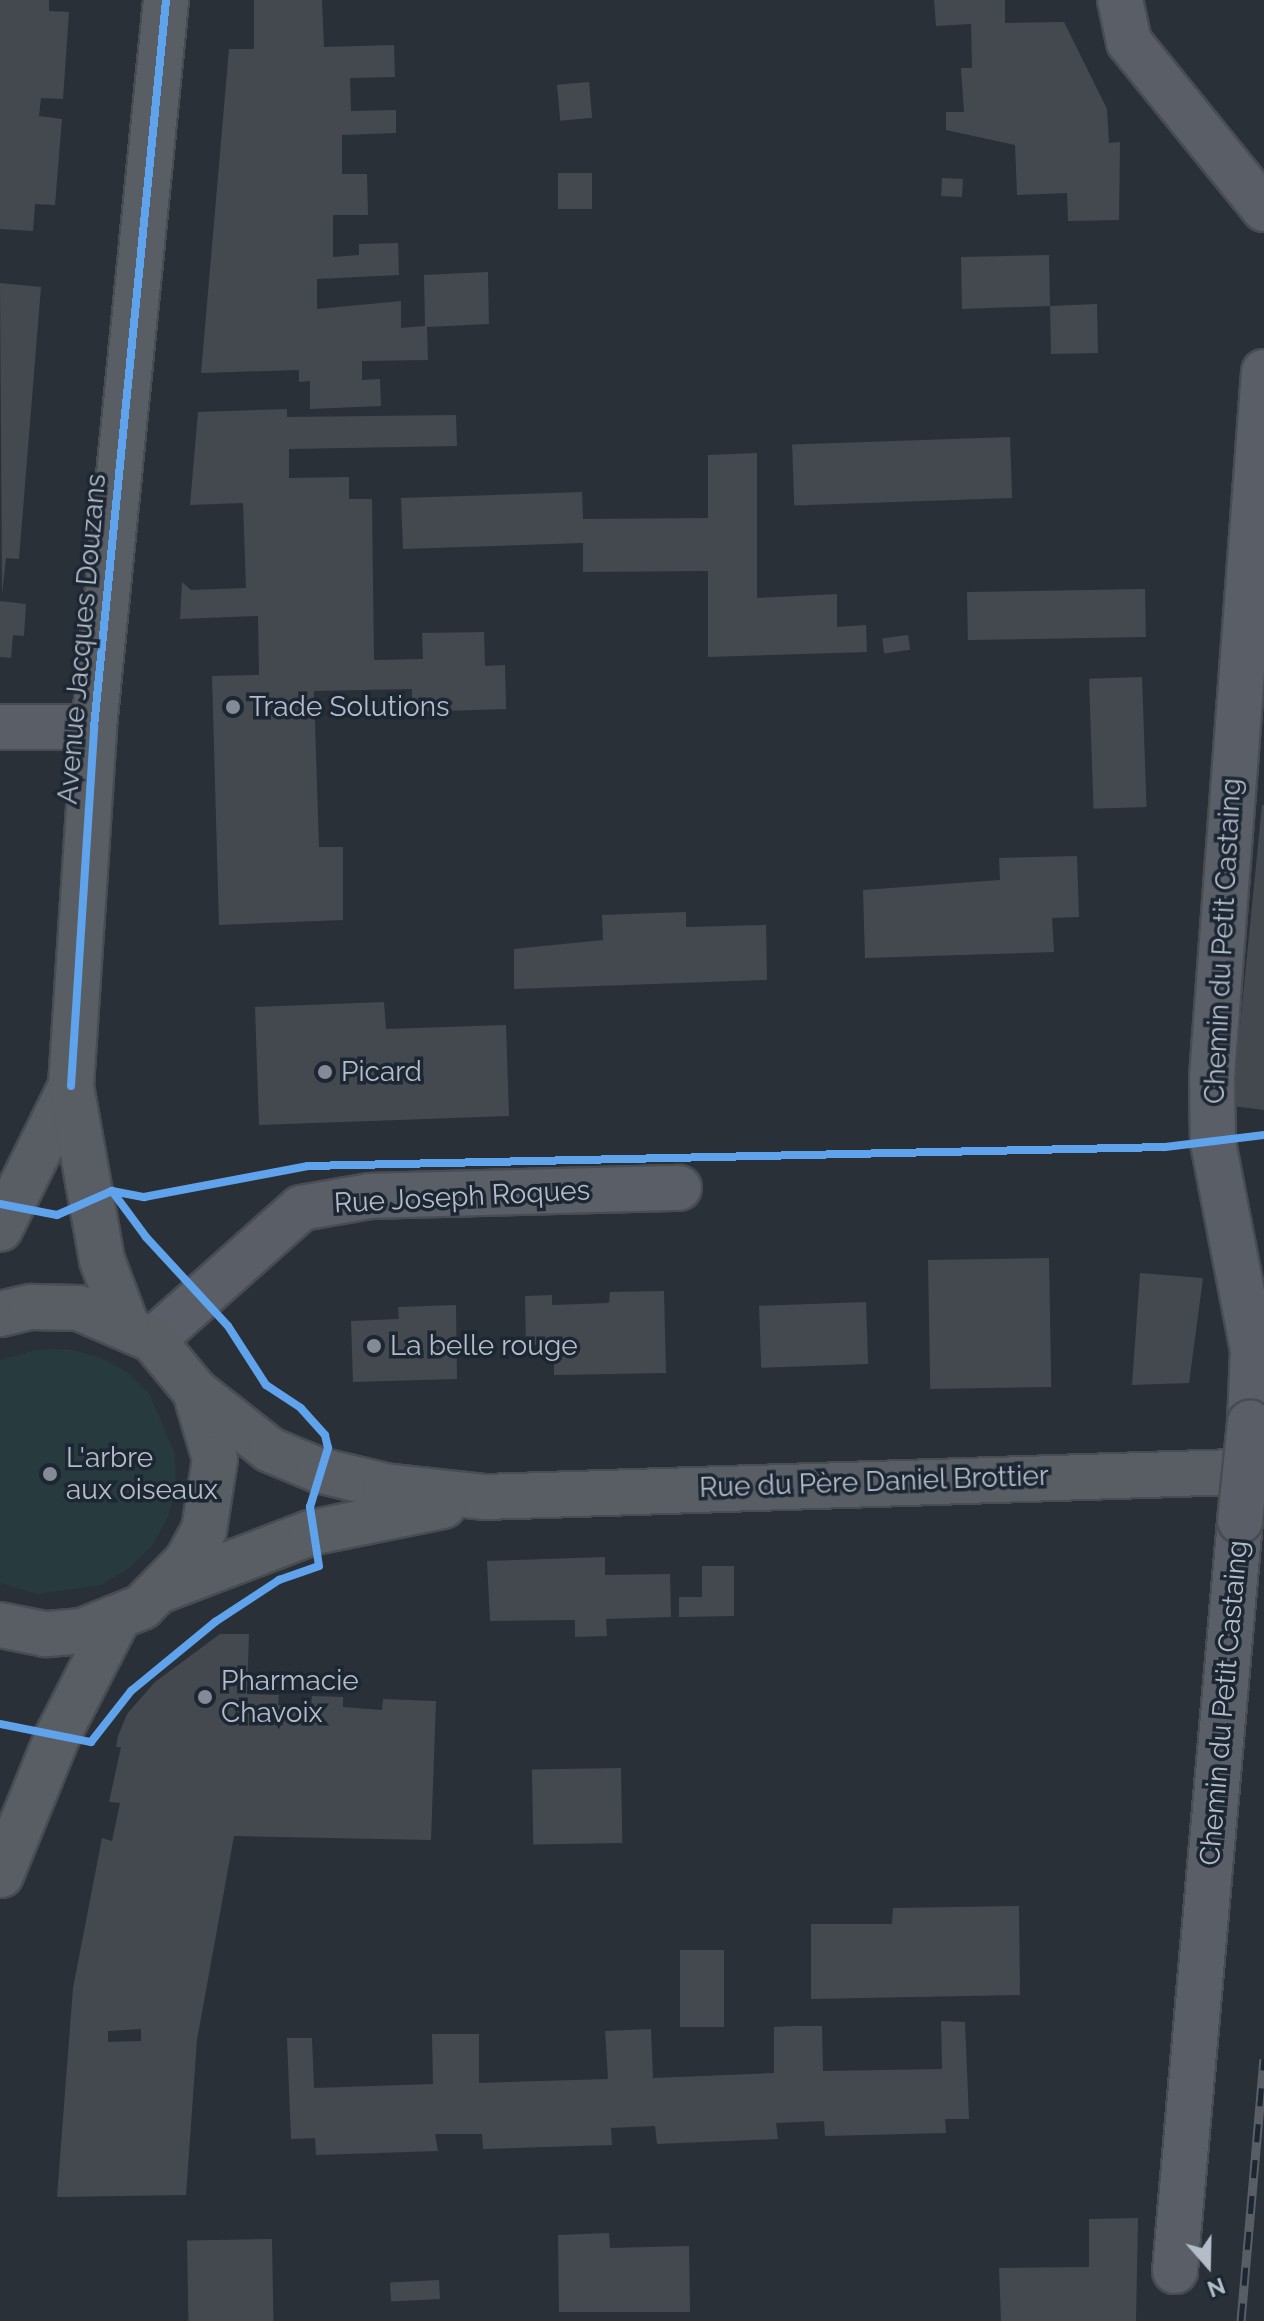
<!DOCTYPE html>
<meta charset="utf-8">
<style>
body{margin:0}
#map{position:relative;width:1264px;height:2321px;overflow:hidden;background:#2a3038;font-family:Raleway,sans-serif}
div>[style]{position:absolute}
.green>*{inset:0;background:#273a3e}
.building>*{inset:0;background:#444950;transform-origin:0 0}
.roads{filter:drop-shadow(2px 0 #484c53) drop-shadow(-2px 0 #484c53) drop-shadow(0 2px #484c53) drop-shadow(0 -2px #484c53)}
.street>*{height:44px;margin:-22px;padding:0 22px;transform-origin:22px;border-radius:22px;background:#5a5e66}
.secondary>*{height:44px;margin:-22px;padding:0 22px;transform-origin:22px;border-radius:22px;background:#595d64}
.rail>*{height:9px;margin-top:-4.5px;transform-origin:0;background:repeating-linear-gradient(90deg,#1d2633 0 18px,#595d64 0 36px);box-sizing:border-box;border-block:2px solid #595d64}
.bridges{filter:drop-shadow(2px 0 #484c53) drop-shadow(-2px 0 #484c53) drop-shadow(0 2px #484c53) drop-shadow(0 -2px #484c53)}
.street-bridge>*{height:44px;margin:-22px;padding:0 22px;transform-origin:22px;border-radius:22px;background:#5a5e66}
.cycleway>*{height:8px;margin:-4px;padding:0 4px;transform-origin:4px;border-radius:4px;background:#60a3ed}
.dots>*{width:22px;height:22px;translate:-50% -50%;box-sizing:border-box;border:4px solid #1d2633;border-radius:50%}
span{translate:-50% -50%;white-space:nowrap;text-align:center;line-height:1.15;-webkit-text-stroke:7px #1d2633;paint-order:stroke}
.street-label{font-size:28px;color:#b4bcc9}
.poi-label{font-size:28px;color:#b4bcc9}
.left{translate:0 -50%;text-align:left}
.north{position:absolute;left:1168px;top:2225px;width:80px;height:80px;-webkit-text-stroke:6px #1d2633;paint-order:stroke;rotate:160deg;font-size:22px;font-weight:700;line-height:32px;text-align:center;color:#b4bcc9}
.north::after{content:'';display:block;margin:auto;width:28px;height:36px;background:#b4bcc9;clip-path:polygon(50% 0,100% 100%,50% 72%,0 100%)}
</style>
<div id="map">
<div class="green">
<i style="clip-path:polygon(67px 1349px,99px 1357px,127px 1372px,150px 1395px,175px 1454px,176px 1486px,168px 1517px,152px 1546px,129px 1568px,101px 1585px,38px 1594px,0 1583px,0 1360px,35px 1350px)"></i>
</div>
<div class="building">
<i style="clip-path:polygon(0 0,49px 0,49px 11px,69px 12px,63px 99px,41px 98px,39px 116px,62px 119px,55px 205px,35px 204px,33px 231px,0 229px)"></i>
<i style="clip-path:polygon(254px 0,322px 0,324px 47px,394px 45px,395px 77px,350px 78px,351px 111px,396px 110px,396px 133px,342px 135px,342px 174px,367px 174px,368px 215px,333px 215px,333px 257px,359px 255px,359px 244px,398px 243px,399px 275px,317px 279px,317px 309px,401px 301px,401px 328px,425px 326px,424px 275px,488px 272px,489px 324px,427px 327px,428px 360px,362px 361px,362px 380px,380px 379px,381px 406px,310px 409px,310px 381px,299px 382px,299px 370px,201px 373px,229px 49px,254px 49px)"></i>
<i style="clip-path:polygon(934px 0,1005px 0,1005px 23px,1064px 22px,1107px 109px,1109px 143px,1120px 142px,1119px 220px,1068px 221px,1067px 193px,1017px 195px,1015px 145px,946px 130px,946px 112px,964px 112px,961px 68px,972px 68px,971px 24px,936px 26px)"></i>
<i style="left:589px;top:82px;width:36px;height:32px;rotate:85deg"></i>
<i style="left:558px;top:173px;width:34px;height:36px"></i>
<i style="left:942px;top:178px;width:21px;height:18px;rotate:3deg"></i>
<i style="clip-path:polygon(1049px 255px,1050px 306px,1097px 304px,1098px 353px,1051px 354px,1050px 306px,962px 309px,961px 257px)"></i>
<i style="clip-path:polygon(0 283px,41px 287px,19px 559px,6px 558px,2px 595px)"></i>
<i style="clip-path:polygon(287px 409px,287px 417px,456px 415px,457px 446px,289px 449px,289px 478px,349px 477px,349px 499px,372px 499px,374px 660px,423px 659px,422px 633px,484px 632px,485px 666px,505px 665px,506px 709px,412px 712px,412px 689px,314px 691px,319px 847px,343px 847px,343px 920px,219px 925px,212px 676px,259px 675px,258px 616px,180px 619px,182px 582px,191px 590px,246px 588px,243px 503px,190px 505px,198px 412px)"></i>
<i style="left:1010px;top:437px;width:61px;height:218px;rotate:88deg"></i>
<i style="clip-path:polygon(757px 453px,757px 598px,837px 594px,837px 627px,866px 625px,867px 652px,708px 657px,708px 571px,583px 572px,583px 543px,403px 549px,401px 498px,582px 492px,583px 519px,708px 518px,708px 455px)"></i>
<i style="left:1145px;top:589px;width:48px;height:178px;rotate:89deg"></i>
<i style="clip-path:polygon(0 601px,26px 604px,24px 636px,13px 635px,11px 658px,0 657px)"></i>
<i style="left:908px;top:635px;width:15px;height:26px;rotate:82deg"></i>
<i style="left:1142px;top:677px;width:130px;height:53px;rotate:88deg"></i>
<i style="clip-path:polygon(1262px 805px,1264px 805px,1264px 1110px,1232px 1106px)"></i>
<i style="clip-path:polygon(1077px 856px,1079px 917px,1052px 918px,1054px 952px,865px 958px,863px 890px,1000px 880px,999px 858px)"></i>
<i style="clip-path:polygon(686px 912px,686px 927px,766px 925px,767px 980px,514px 989px,514px 949px,603px 940px,602px 915px)"></i>
<i style="clip-path:polygon(384px 1002px,386px 1029px,506px 1025px,509px 1116px,259px 1125px,255px 1007px)"></i>
<i style="left:1049px;top:1258px;width:129px;height:121px;rotate:89deg"></i>
<i style="clip-path:polygon(1140px 1273px,1203px 1278px,1189px 1383px,1132px 1385px)"></i>
<i style="clip-path:polygon(664px 1291px,666px 1373px,554px 1375px,554px 1345px,526px 1345px,525px 1296px,552px 1295px,552px 1305px,609px 1303px,610px 1292px)"></i>
<i style="left:866px;top:1302px;width:62px;height:107px;rotate:88deg"></i>
<i style="clip-path:polygon(456px 1305px,457px 1379px,353px 1382px,351px 1321px,399px 1319px,398px 1307px)"></i>
<i style="clip-path:polygon(605px 1557px,605px 1575px,670px 1574px,671px 1617px,606px 1619px,607px 1636px,575px 1637px,575px 1620px,490px 1621px,487px 1561px)"></i>
<i style="clip-path:polygon(702px 1566px,734px 1566px,734px 1616px,679px 1617px,679px 1597px,702px 1597px)"></i>
<i style="clip-path:polygon(evenodd,220px 1634px,249px 1634px,247px 1694px,279px 1695px,278px 1705px,311px 1708px,312px 1696px,343px 1697px,343px 1707px,382px 1710px,383px 1699px,436px 1701px,431px 1840px,234px 1836px,197px 2040px,186px 2195px,57px 2197px,73px 1988px,102px 1838px,112px 1841px,120px 1803px,109px 1802px,121px 1747px,116px 1747px,118px 1736px,127px 1714px,155px 1682px,220px 1634px,141px 2029px,141px 2041px,108px 2042px,108px 2031px,141px 2029px)"></i>
<i style="left:621px;top:1768px;width:75px;height:89px;rotate:89deg"></i>
<i style="clip-path:polygon(1019px 1906px,1020px 1995px,811px 1999px,811px 1924px,892px 1924px,893px 1908px)"></i>
<i style="left:724px;top:1950px;width:77px;height:44px;rotate:90deg"></i>
<i style="clip-path:polygon(941px 2021px,965px 2022px,969px 2119px,945px 2119px,946px 2133px,825px 2136px,824px 2121px,776px 2123px,778px 2139px,657px 2144px,655px 2126px,611px 2128px,612px 2145px,483px 2149px,482px 2134px,435px 2134px,438px 2151px,316px 2155px,315px 2138px,291px 2139px,287px 2038px,312px 2038px,314px 2088px,433px 2084px,432px 2034px,479px 2034px,479px 2083px,608px 2079px,605px 2031px,651px 2029px,653px 2078px,774px 2073px,774px 2027px,796px 2026px,822px 2026px,823px 2071px,942px 2069px)"></i>
<i style="clip-path:polygon(1138px 2218px,1136px 2321px,1001px 2321px,999px 2268px,1089px 2267px,1089px 2219px)"></i>
<i style="clip-path:polygon(609px 2233px,610px 2248px,689px 2246px,690px 2312px,559px 2312px,558px 2235px)"></i>
<i style="left:272px;top:2239px;width:82px;height:85px;rotate:89deg"></i>
<i style="left:439px;top:2280px;width:19px;height:49px;rotate:87deg"></i>
</div>
<div class="roads">
<div class="street">
<i style="left:1120px;top:0;width:43px;rotate:77.9deg"></i>
<i style="left:1129px;top:42px;width:215px;rotate:51deg"></i>
<i style="left:0;top:727px;width:94px"></i>
<i style="left:153px;top:1340px;width:198px;rotate:-41.7deg"></i>
<i style="left:301px;top:1208px;width:70px;rotate:-9.9deg"></i>
<i style="left:370px;top:1196px;width:309px;rotate:-1.5deg"></i>
<i style="left:1250px;top:1423px;width:73px;rotate:-87.6deg"></i>
<i style="left:1253px;top:1350px;width:211px;rotate:-100.9deg"></i>
<i style="left:1213px;top:1143px;width:66px;rotate:-90.9deg"></i>
<i style="left:1212px;top:1077px;width:707px;rotate:-85.78deg"></i>
<i style="left:1175px;top:2271px;width:753px;rotate:-85.05deg"></i>
</div>
<div class="secondary">
<i style="left:0;top:1229px;width:160px;rotate:-63.6deg"></i>
<i style="left:0;top:1314px;width:32px;rotate:-13deg"></i>
<i style="left:31px;top:1307px;width:48px;rotate:1.2deg"></i>
<i style="left:79px;top:1308px;width:81px;rotate:23.4deg"></i>
<i style="left:153px;top:1340px;width:66px;rotate:50.5deg"></i>
<i style="left:195px;top:1391px;width:71px;rotate:73.6deg"></i>
<i style="left:215px;top:1459px;width:72px;rotate:98.8deg"></i>
<i style="left:204px;top:1530px;width:35px;rotate:119deg"></i>
<i style="left:187px;top:1561px;width:64px;rotate:134.4deg"></i>
<i style="left:142px;top:1607px;width:65px;rotate:158.2deg"></i>
<i style="left:82px;top:1631px;width:37px;rotate:175deg"></i>
<i style="left:45px;top:1634px;width:46px;rotate:-168.7deg"></i>
<i style="left:126px;top:1324px;width:68px;rotate:-110.6deg"></i>
<i style="left:102px;top:1260px;width:177px;rotate:-100.1deg"></i>
<i style="left:71px;top:1086px;width:360px;rotate:-86.3deg"></i>
<i style="left:94px;top:727px;width:731px;rotate:-84.34deg"></i>
<i style="left:195px;top:1391px;width:95px;rotate:38.2deg"></i>
<i style="left:270px;top:1450px;width:52px;rotate:22.6deg"></i>
<i style="left:318px;top:1470px;width:69px;rotate:13.4deg"></i>
<i style="left:385px;top:1486px;width:101px;rotate:6.3deg"></i>
<i style="left:485px;top:1497px;width:779px;rotate:-1.91deg"></i>
<i style="left:164px;top:1589px;width:156px;rotate:-21deg"></i>
<i style="left:310px;top:1533px;width:136px;rotate:-11.5deg"></i>
<i style="left:1px;top:1875px;width:149px;rotate:-67.9deg"></i>
<i style="left:57px;top:1737px;width:131px;rotate:-62.9deg"></i>
</div>
</div>
<div class="rail">
<i style="left:1241px;top:2321px;width:263px;rotate:-85deg"></i>
</div>
<div class="bridges">
<div class="street-bridge">
<i style="left:1240px;top:1521px;width:99px;rotate:-84.2deg"></i>
</div>
</div>
<div class="cycleway">
<i style="left:71px;top:1086px;width:360px;rotate:-86.3deg"></i>
<i style="left:94px;top:727px;width:731px;rotate:-84.34deg"></i>
<i style="left:0;top:1204px;width:58px;rotate:10.9deg"></i>
<i style="left:57px;top:1215px;width:60px;rotate:-23.6deg"></i>
<i style="left:112px;top:1191px;width:33px;rotate:11deg"></i>
<i style="left:144px;top:1197px;width:167px;rotate:-10.7deg"></i>
<i style="left:308px;top:1166px;width:857px;rotate:-1.27deg"></i>
<i style="left:1165px;top:1147px;width:100px;rotate:-6.9deg"></i>
<i style="left:0;top:1724px;width:93px;rotate:11.2deg"></i>
<i style="left:91px;top:1742px;width:65px;rotate:-51.9deg"></i>
<i style="left:131px;top:1691px;width:109px;rotate:-39.4deg"></i>
<i style="left:215px;top:1622px;width:77px;rotate:-33.3deg"></i>
<i style="left:279px;top:1580px;width:42px;rotate:-19.3deg"></i>
<i style="left:319px;top:1566px;width:60px;rotate:-98.7deg"></i>
<i style="left:310px;top:1507px;width:62px;rotate:-73deg"></i>
<i style="left:328px;top:1448px;width:13px;rotate:-103deg"></i>
<i style="left:325px;top:1435px;width:36px;rotate:-132deg"></i>
<i style="left:301px;top:1408px;width:42px;rotate:-146.7deg"></i>
<i style="left:266px;top:1385px;width:70px;rotate:-122.8deg"></i>
<i style="left:228px;top:1326px;width:121px;rotate:-132.7deg"></i>
<i style="left:146px;top:1237px;width:57px;rotate:-126.5deg"></i>
</div>
<div class="dots">
<i style="left:233px;top:707px;background:#848b96"></i>
<i style="left:325px;top:1072px;background:#848b96"></i>
<i style="left:374px;top:1346px;background:#848b96"></i>
<i style="left:50px;top:1474px;background:#848b96"></i>
<i style="left:205px;top:1697px;background:#848b96"></i>
</div>
<div class="street-label">
<span style="left:82px;top:639px;rotate:-85deg">Avenue Jacques Douzans</span>
<span style="left:1223px;top:941px;rotate:-87deg">Chemin du Petit Castaing</span>
<span style="left:462px;top:1197px;rotate:-3deg">Rue Joseph Roques</span>
<span style="left:874px;top:1482px;rotate:-2deg">Rue du Père Daniel Brottier</span>
<span style="left:1224px;top:1703px;rotate:-85deg">Chemin du Petit Castaing</span>
</div>
<div class="poi-label">
<span class="left" style="left:249px;top:707px">Trade Solutions</span>
<span class="left" style="left:341px;top:1072px">Picard</span>
<span class="left" style="left:390px;top:1346px">La belle rouge</span>
<span class="left" style="left:66px;top:1474px">L'arbre<br>aux oiseaux</span>
<span class="left" style="left:221px;top:1697px">Pharmacie<br>Chavoix</span>
</div>
<div class="north">N</div>
</div>
